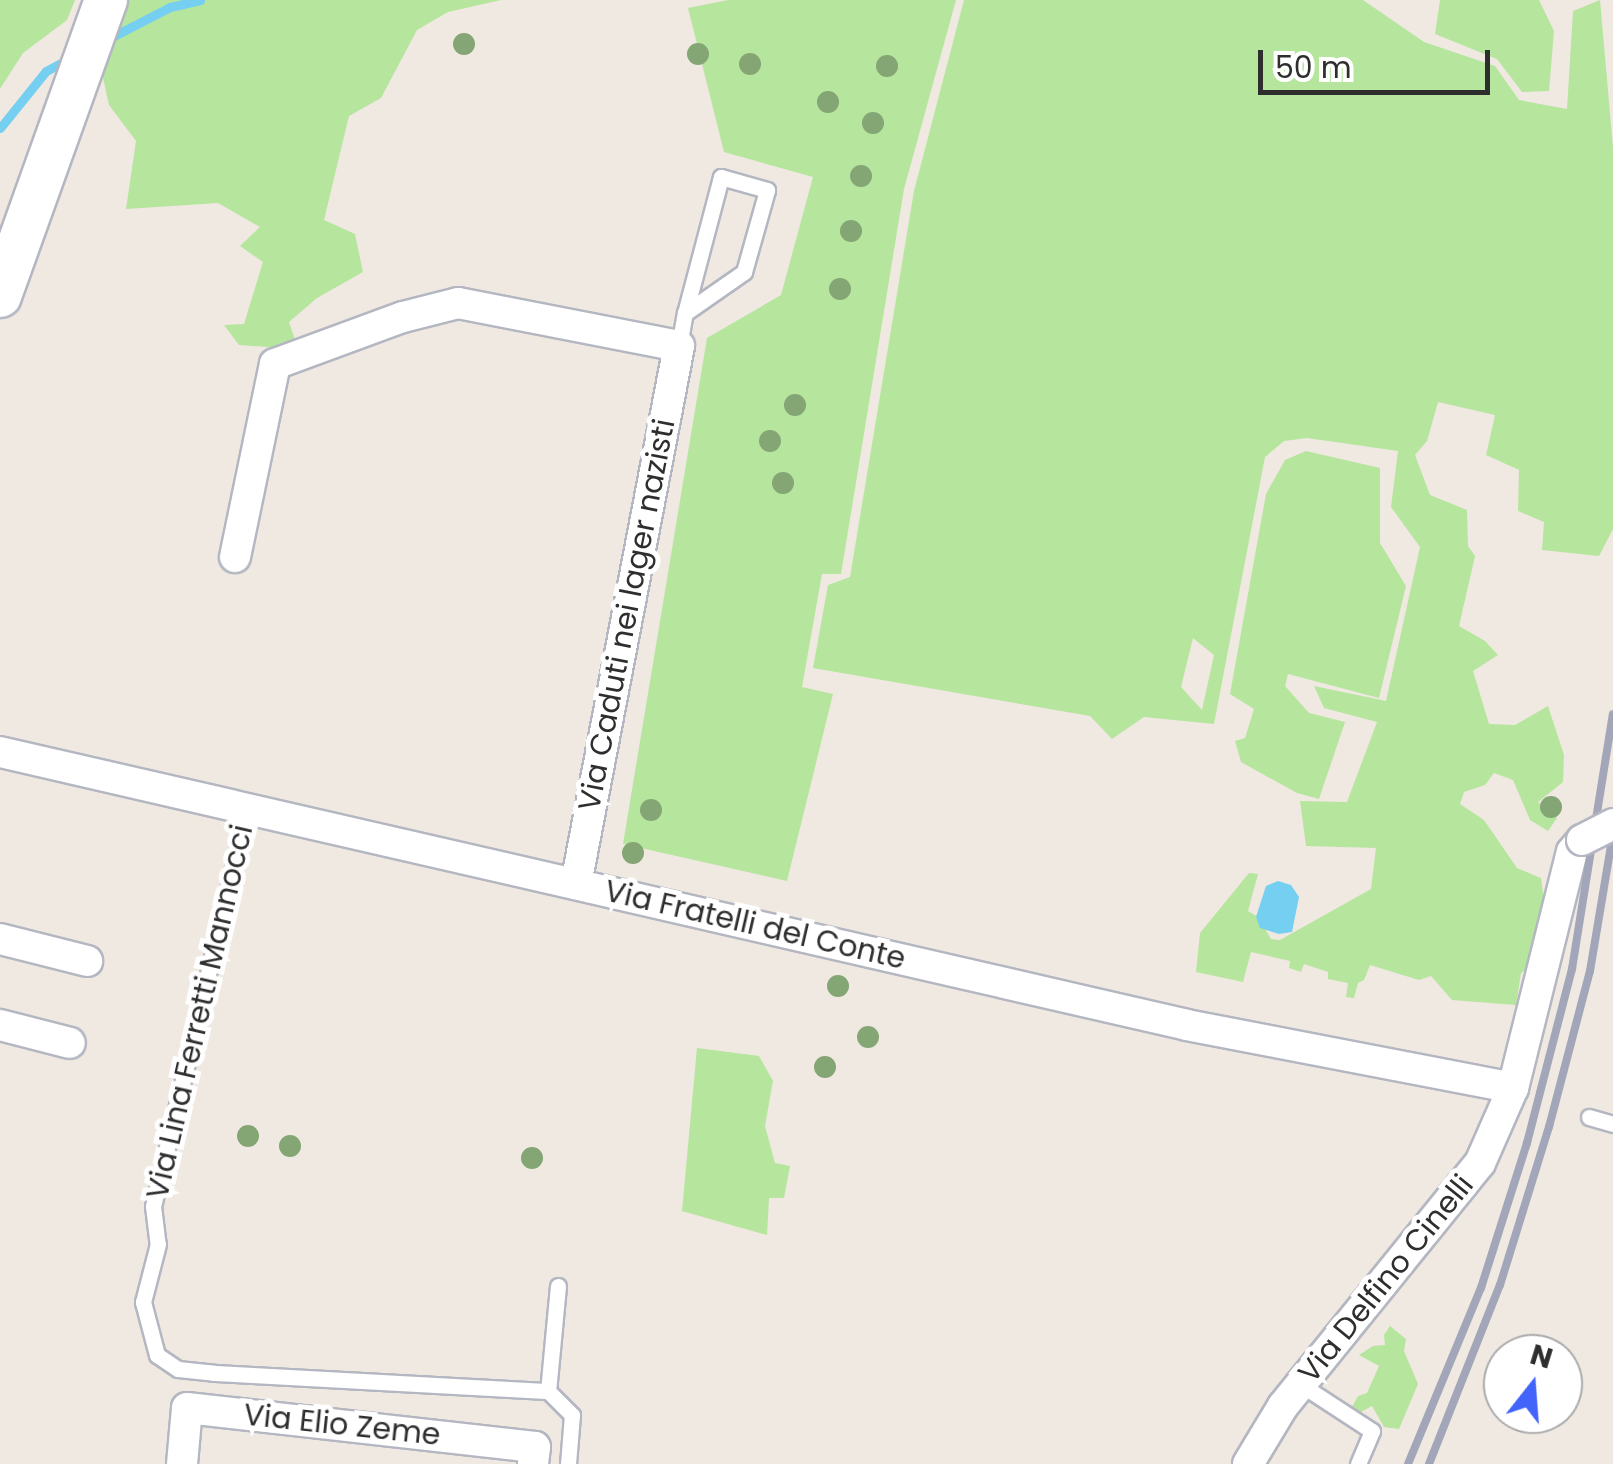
<!DOCTYPE html>
<style>
body{margin:0}
#map{position:relative;width:1613px;height:1464px;overflow:hidden;background:#efe9e1;font-family:Poppins,sans-serif}
div>[style]{position:absolute}
.green>*{inset:0;background:#b6e59e}
.water>*{inset:0;background:#75cff0}
.stream>*{height:9px;margin:-4.5px;padding:0 4.5px;transform-origin:4.5px;border-radius:4.5px;background:#75cff0}
.roads{filter:drop-shadow(2px 0 #b4b7c1) drop-shadow(-2px 0 #b4b7c1) drop-shadow(0 2px #b4b7c1) drop-shadow(0 -2px #b4b7c1)}
.lane>*{height:15px;margin:-7.5px;padding:0 7.5px;transform-origin:7.5px;border-radius:7.5px;background:#fff}
.street>*{height:30px;margin:-15px;padding:0 15px;transform-origin:15px;border-radius:15px;background:#fff}
.secondary>*{height:42px;margin:-21px;padding:0 21px;transform-origin:21px;border-radius:21px;background:#fff}
.rail>*{height:8px;margin:-4px;padding:0 4px;transform-origin:4px;border-radius:4px;background:#a3a6b8}
.bridges{filter:drop-shadow(2px 0 #b4b7c1) drop-shadow(-2px 0 #b4b7c1) drop-shadow(0 2px #b4b7c1) drop-shadow(0 -2px #b4b7c1)}
.street-bridge>*{height:30px;margin:-15px;padding:0 15px;transform-origin:15px;border-radius:15px;background:#fff}
.trees>*{width:22px;height:22px;margin:-11px;border-radius:50%;background:#84a574}
span{translate:-50% -50%;white-space:nowrap;text-align:center;line-height:1.15;-webkit-text-stroke:10px #fff;paint-order:stroke}
.street-label{font-size:30px;color:#2e2e2e}
.north{position:absolute;left:1483px;top:1334px;width:100px;height:100px;box-sizing:border-box;background:#fff;border:2px solid #ababab;border-radius:50%;rotate:17deg;font-size:28px;font-weight:700;line-height:40px;text-align:center;color:#2e2e2e}
.north::after{content:'';display:block;margin:auto;width:35px;height:45px;background:#4264fb;clip-path:polygon(50% 0,100% 100%,50% 72%,0 100%)}
.scale{position:absolute;left:1258px;top:50px;width:232px;height:45px;box-sizing:border-box;border:5px solid #2e2e2e;border-top:0;padding-left:12px;font-size:30px;line-height:35px;white-space:nowrap;color:#2e2e2e;-webkit-text-stroke:8px #fff;paint-order:stroke}
</style>
<div id="map">
<div class="green">
<i style="clip-path:polygon(0 0,75px 0,67px 20px,23px 53px,0 89px)"></i>
<i style="clip-path:polygon(125px 0,501px 0,448px 12px,417px 30px,381px 98px,349px 116px,324px 220px,355px 234px,363px 272px,317px 298px,289px 322px,298px 349px,239px 345px,224px 325px,244px 324px,263px 262px,240px 246px,260px 227px,218px 203px,126px 209px,136px 141px,109px 105px,102px 73px)"></i>
<i style="clip-path:polygon(728px 0,956px 0,904px 189px,841px 574px,822px 574px,802px 687px,833px 694px,787px 881px,623px 844px,707px 338px,781px 295px,813px 177px,724px 152px,688px 8px)"></i>
<i style="clip-path:polygon(evenodd,964px 0,1363px 0,1424px 42px,1495px 66px,1519px 100px,1567px 109px,1573px 11px,1600px 0,1613px 148px,1613px 529px,1599px 556px,1542px 550px,1544px 522px,1518px 511px,1519px 470px,1486px 455px,1495px 415px,1438px 402px,1427px 441px,1415px 455px,1430px 495px,1467px 510px,1468px 546px,1475px 556px,1459px 626px,1485px 641px,1498px 655px,1473px 671px,1489px 724px,1515px 725px,1548px 706px,1564px 755px,1563px 782px,1538px 802px,1557px 818px,1548px 831px,1530px 820px,1513px 780px,1494px 773px,1485px 785px,1464px 792px,1460px 804px,1484px 820px,1517px 868px,1541px 878px,1547px 923px,1541px 959px,1521px 973px,1516px 1005px,1452px 1000px,1431px 976px,1419px 980px,1370px 965px,1364px 980px,1358px 983px,1354px 998px,1346px 997px,1348px 983px,1328px 979px,1328px 972px,1304px 964px,1301px 972px,1289px 968px,1290px 961px,1251px 952px,1243px 982px,1196px 972px,1200px 933px,1249px 873px,1258px 874px,1248px 911px,1258px 917px,1271px 939px,1280px 940px,1371px 889px,1376px 848px,1306px 846px,1300px 801px,1347px 802px,1377px 722px,1324px 708px,1314px 686px,1386px 701px,1420px 547px,1391px 507px,1398px 451px,1307px 438px,1284px 441px,1265px 457px,1214px 724px,1144px 717px,1112px 739px,1090px 716px,813px 668px,828px 585px,850px 577px,914px 191px,964px 0,1193px 638px,1214px 655px,1202px 710px,1181px 687px,1193px 638px)"></i>
<i style="clip-path:polygon(1440px 0,1539px 0,1554px 31px,1549px 91px,1522px 92px,1497px 59px,1435px 34px)"></i>
<i style="clip-path:polygon(1306px 451px,1380px 468px,1380px 543px,1406px 586px,1379px 698px,1288px 674px,1285px 686px,1309px 713px,1345px 722px,1319px 799px,1297px 793px,1241px 762px,1235px 741px,1245px 738px,1254px 709px,1230px 694px,1266px 494px,1285px 460px)"></i>
<i style="clip-path:polygon(697px 1048px,759px 1056px,773px 1081px,765px 1126px,775px 1163px,790px 1166px,784px 1198px,769px 1198px,767px 1235px,682px 1211px)"></i>
<i style="clip-path:polygon(1390px 1326px,1406px 1339px,1404px 1351px,1418px 1384px,1399px 1429px,1384px 1427px,1372px 1406px,1361px 1412px,1352px 1407px,1358px 1396px,1367px 1393px,1379px 1366px,1359px 1355px,1373px 1346px,1385px 1345px,1384px 1335px)"></i>
</div>
<div class="water">
<i style="clip-path:polygon(1278px 881px,1291px 885px,1299px 897px,1292px 932px,1279px 934px,1260px 928px,1256px 917px,1266px 886px)"></i>
</div>
<div class="stream">
<i style="left:106px;top:40px;width:72px;rotate:-27.3deg"></i>
<i style="left:170px;top:7px;width:31px;rotate:-13deg"></i>
<i style="left:0;top:128px;width:73px;rotate:-51.1deg"></i>
<i style="left:46px;top:71px;width:27px;rotate:-28deg"></i>
</div>
<div class="roads">
<div class="lane">
<i style="left:679px;top:346px;width:34px;rotate:-80deg"></i>
<i style="left:685px;top:313px;width:72px;rotate:-34.8deg"></i>
<i style="left:744px;top:272px;width:85px;rotate:-74.3deg"></i>
<i style="left:767px;top:190px;width:48px;rotate:-164.2deg"></i>
<i style="left:721px;top:177px;width:141px;rotate:104.8deg"></i>
<i style="left:247px;top:809px;width:408px;rotate:103.3deg"></i>
<i style="left:153px;top:1206px;width:38px;rotate:83deg"></i>
<i style="left:158px;top:1244px;width:60px;rotate:104.5deg"></i>
<i style="left:143px;top:1302px;width:55px;rotate:75.2deg"></i>
<i style="left:157px;top:1355px;width:25px;rotate:34deg"></i>
<i style="left:178px;top:1369px;width:36px;rotate:6deg"></i>
<i style="left:214px;top:1373px;width:334px;rotate:3.1deg"></i>
<i style="left:1589px;top:1117px;width:25px;rotate:16deg"></i>
<i style="left:558px;top:1286px;width:105px;rotate:95.4deg"></i>
<i style="left:548px;top:1391px;width:34px;rotate:45deg"></i>
<i style="left:572px;top:1415px;width:49px;rotate:94.7deg"></i>
<i style="left:1300px;top:1384px;width:86px;rotate:33.1deg"></i>
<i style="left:1372px;top:1431px;width:36px;rotate:113deg"></i>
</div>
<div class="street">
<i style="left:235px;top:557px;width:197px;rotate:-78.3deg"></i>
<i style="left:275px;top:364px;width:136px;rotate:-20.2deg"></i>
<i style="left:403px;top:317px;width:57px;rotate:-14.3deg"></i>
<i style="left:458px;top:303px;width:225px;rotate:11deg"></i>
<i style="left:679px;top:346px;width:548px;rotate:100.84deg"></i>
<i style="left:0;top:752px;width:1218px;rotate:12.95deg"></i>
<i style="left:1187px;top:1025px;width:332px;rotate:10.9deg"></i>
<i style="left:0;top:939px;width:90px;rotate:14.2deg"></i>
<i style="left:0;top:1025px;width:72px;rotate:14.4deg"></i>
<i style="left:182px;top:1464px;width:56px;rotate:-84.9deg"></i>
<i style="left:187px;top:1408px;width:350px;rotate:6.4deg"></i>
<i style="left:535px;top:1447px;width:17px;rotate:97deg"></i>
<i style="left:1248px;top:1464px;width:68px;rotate:-58.9deg"></i>
<i style="left:1283px;top:1406px;width:313px;rotate:-51deg"></i>
<i style="left:1480px;top:1163px;width:82px;rotate:-66.3deg"></i>
<i style="left:1513px;top:1088px;width:243px;rotate:-76deg"></i>
<i style="left:1572px;top:852px;width:16px;rotate:-50deg"></i>
</div>
<div class="secondary">
<i style="left:0;top:296px;width:314px;rotate:-70.3deg"></i>
</div>
</div>
<div class="rail">
<i style="left:1408px;top:1464px;width:191px;rotate:-67.5deg"></i>
<i style="left:1481px;top:1288px;width:152px;rotate:-72.4deg"></i>
<i style="left:1527px;top:1143px;width:180px;rotate:-75.5deg"></i>
<i style="left:1572px;top:969px;width:258px;rotate:-80.9deg"></i>
<i style="left:1429px;top:1464px;width:193px;rotate:-68.4deg"></i>
<i style="left:1500px;top:1285px;width:165px;rotate:-72.8deg"></i>
<i style="left:1549px;top:1127px;width:161px;rotate:-75.3deg"></i>
<i style="left:1590px;top:971px;width:140px;rotate:-80.5deg"></i>
</div>
<div class="bridges">
<div class="street-bridge">
<i style="left:1582px;top:840px;width:35px;rotate:-27deg"></i>
</div>
</div>
<div class="trees">
<i style="left:464px;top:44px"></i>
<i style="left:698px;top:54px"></i>
<i style="left:750px;top:64px"></i>
<i style="left:887px;top:66px"></i>
<i style="left:828px;top:102px"></i>
<i style="left:873px;top:123px"></i>
<i style="left:861px;top:176px"></i>
<i style="left:851px;top:231px"></i>
<i style="left:840px;top:289px"></i>
<i style="left:795px;top:405px"></i>
<i style="left:770px;top:441px"></i>
<i style="left:783px;top:483px"></i>
<i style="left:1551px;top:807px"></i>
<i style="left:651px;top:810px"></i>
<i style="left:633px;top:853px"></i>
<i style="left:838px;top:986px"></i>
<i style="left:868px;top:1037px"></i>
<i style="left:825px;top:1067px"></i>
<i style="left:248px;top:1136px"></i>
<i style="left:290px;top:1146px"></i>
<i style="left:532px;top:1158px"></i>
</div>
<div class="street-label">
<span style="left:627px;top:615px;rotate:-79deg">Via Caduti nei lager nazisti</span>
<span style="left:755px;top:925px;rotate:13deg">Via Fratelli del Conte</span>
<span style="left:200px;top:1012px;rotate:-77deg">Via Lina Ferretti Mannocci</span>
<span style="left:1386px;top:1279px;rotate:-51deg">Via Delfino Cinelli</span>
<span style="left:342px;top:1425px;rotate:6deg">Via Elio Zeme</span>
</div>
<div class="north">N</div>
<div class="scale">50 m</div>
</div>
